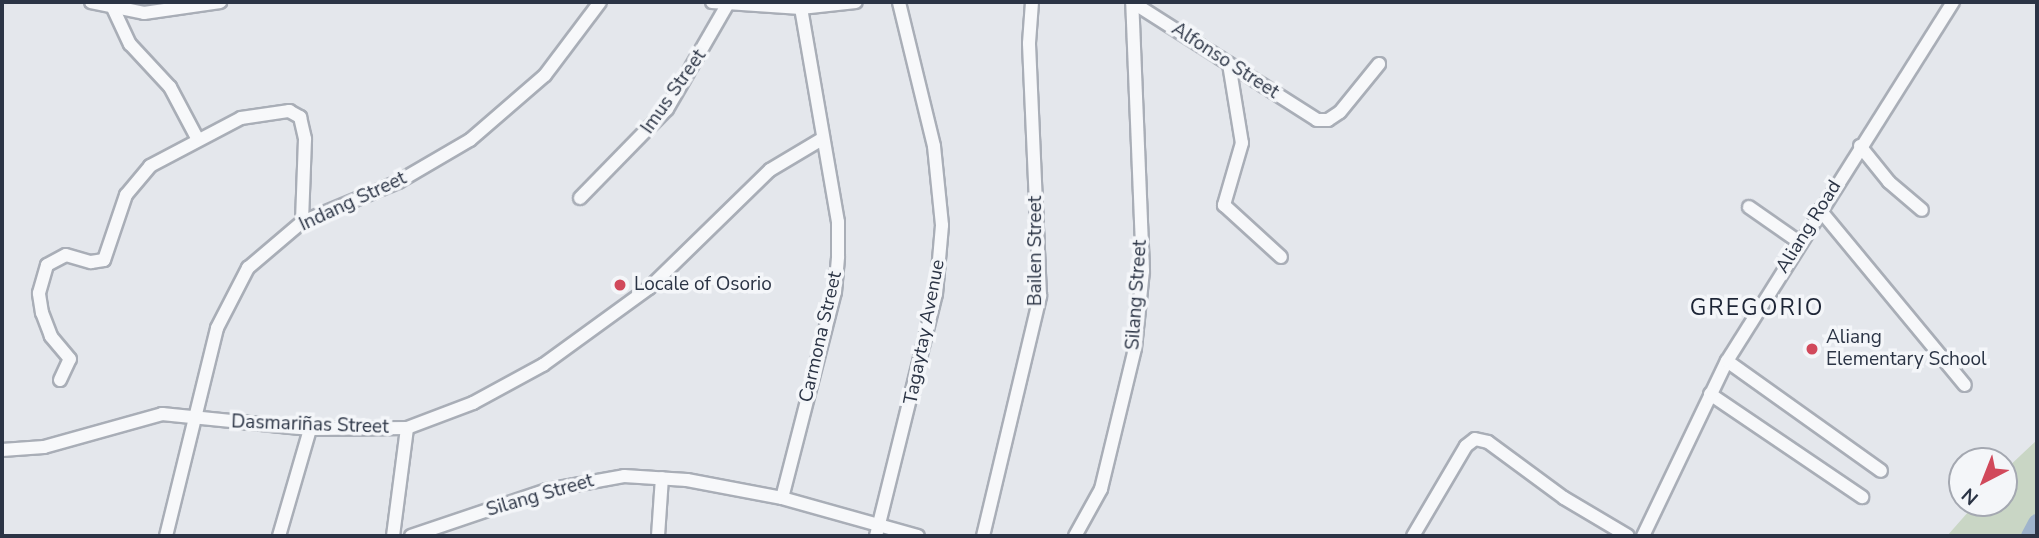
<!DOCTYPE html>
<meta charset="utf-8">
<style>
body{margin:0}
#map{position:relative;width:2039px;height:538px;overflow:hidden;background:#e4e7ec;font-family:"Nunito Sans",sans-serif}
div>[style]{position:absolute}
.green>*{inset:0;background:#c9d6c5}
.river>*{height:19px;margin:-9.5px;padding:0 9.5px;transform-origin:9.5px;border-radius:9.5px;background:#9fb4cc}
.roads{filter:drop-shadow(2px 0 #a9aeb7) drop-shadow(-2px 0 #a9aeb7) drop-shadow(0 2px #a9aeb7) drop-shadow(0 -2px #a9aeb7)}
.minor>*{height:12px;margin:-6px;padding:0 6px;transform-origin:6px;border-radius:6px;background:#f7f8fa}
.dots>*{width:19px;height:19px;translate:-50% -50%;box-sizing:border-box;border:4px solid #f4f6f9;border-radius:50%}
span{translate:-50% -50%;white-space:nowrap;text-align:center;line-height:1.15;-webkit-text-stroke:7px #f4f6f9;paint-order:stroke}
.street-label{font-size:19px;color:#2b3445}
.poi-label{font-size:19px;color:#2b3445}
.left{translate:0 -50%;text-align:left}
.quarter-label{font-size:23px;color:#1d2536;letter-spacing:2px}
.frame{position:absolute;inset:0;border:4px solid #2b3445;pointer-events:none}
.north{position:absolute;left:1948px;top:447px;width:70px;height:70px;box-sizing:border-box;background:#f4f6f9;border:2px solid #a4a8b1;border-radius:50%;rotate:222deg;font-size:19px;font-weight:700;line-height:28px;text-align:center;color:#2b3445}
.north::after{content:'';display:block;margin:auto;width:24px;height:32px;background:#d1495b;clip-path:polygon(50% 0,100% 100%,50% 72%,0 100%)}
</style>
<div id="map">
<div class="green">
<i style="clip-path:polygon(2037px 440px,2037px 536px,1947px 536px,1976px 503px,2004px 503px,2004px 471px)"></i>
</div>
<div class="river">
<i style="left:2030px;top:536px;width:15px;rotate:-62deg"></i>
</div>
<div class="roads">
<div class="minor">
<i style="left:91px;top:2px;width:54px;rotate:11.7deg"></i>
<i style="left:144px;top:13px;width:77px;rotate:-8.2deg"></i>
<i style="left:712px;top:2px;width:89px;rotate:3.9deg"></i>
<i style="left:801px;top:8px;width:55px;rotate:-6.2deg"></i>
<i style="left:1132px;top:2px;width:219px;rotate:32.5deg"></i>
<i style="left:1317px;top:120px;width:11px"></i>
<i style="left:1328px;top:120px;width:14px;rotate:-34deg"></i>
<i style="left:1340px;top:112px;width:62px;rotate:-50.9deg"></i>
<i style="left:113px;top:8px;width:40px;rotate:65deg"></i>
<i style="left:130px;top:44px;width:59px;rotate:47.1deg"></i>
<i style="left:170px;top:87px;width:58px;rotate:62.1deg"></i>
<i style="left:1229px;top:64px;width:80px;rotate:80.7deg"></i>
<i style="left:1242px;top:143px;width:65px;rotate:106.2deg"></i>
<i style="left:1224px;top:205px;width:77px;rotate:42.4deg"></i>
<i style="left:1860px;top:146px;width:46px;rotate:51.1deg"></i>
<i style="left:1889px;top:182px;width:43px;rotate:40.3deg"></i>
<i style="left:580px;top:198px;width:124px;rotate:-45.7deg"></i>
<i style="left:667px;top:109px;width:120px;rotate:-60deg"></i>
<i style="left:1749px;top:207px;width:61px;rotate:35deg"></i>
<i style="left:1820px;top:210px;width:227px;rotate:50.4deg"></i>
<i style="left:1727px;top:361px;width:189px;rotate:35.5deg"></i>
<i style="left:60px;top:380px;width:23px;rotate:-65deg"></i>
<i style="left:70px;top:359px;width:30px;rotate:-130deg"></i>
<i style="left:51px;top:336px;width:25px;rotate:-111deg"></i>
<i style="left:42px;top:313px;width:20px;rotate:-99deg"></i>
<i style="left:39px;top:293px;width:29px;rotate:-74deg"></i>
<i style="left:47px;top:265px;width:21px;rotate:-28deg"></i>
<i style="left:66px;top:255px;width:26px;rotate:16deg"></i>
<i style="left:91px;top:262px;width:13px;rotate:-9deg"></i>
<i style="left:104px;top:260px;width:69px;rotate:-71.3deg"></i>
<i style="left:126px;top:195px;width:38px;rotate:-50deg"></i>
<i style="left:150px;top:166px;width:103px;rotate:-27.8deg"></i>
<i style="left:241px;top:118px;width:49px;rotate:-8.3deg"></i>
<i style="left:289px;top:111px;width:13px;rotate:29deg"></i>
<i style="left:300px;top:117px;width:23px;rotate:77deg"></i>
<i style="left:305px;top:139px;width:83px;rotate:92.1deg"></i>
<i style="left:1710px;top:394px;width:184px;rotate:34.1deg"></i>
<i style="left:2px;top:450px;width:42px;rotate:-4.1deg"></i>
<i style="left:44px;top:447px;width:123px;rotate:-15.6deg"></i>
<i style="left:162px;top:414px;width:149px;rotate:5.8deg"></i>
<i style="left:310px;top:429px;width:97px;rotate:-0.6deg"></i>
<i style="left:407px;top:428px;width:71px;rotate:-20.7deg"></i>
<i style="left:473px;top:403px;width:80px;rotate:-28.5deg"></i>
<i style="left:543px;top:365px;width:131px;rotate:-36deg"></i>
<i style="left:649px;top:288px;width:169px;rotate:-44.3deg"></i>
<i style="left:770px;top:170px;width:61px;rotate:-30.8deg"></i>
<i style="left:782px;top:498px;width:213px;rotate:-75.6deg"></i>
<i style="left:835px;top:292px;width:36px;rotate:-85deg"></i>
<i style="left:838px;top:256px;width:34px;rotate:-90deg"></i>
<i style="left:838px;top:222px;width:217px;rotate:-99.8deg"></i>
<i style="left:166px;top:536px;width:214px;rotate:-76.2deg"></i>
<i style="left:217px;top:328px;width:68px;rotate:-62.7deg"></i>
<i style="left:248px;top:268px;width:71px;rotate:-40.4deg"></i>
<i style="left:302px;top:222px;width:104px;rotate:-22.6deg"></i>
<i style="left:398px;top:182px;width:83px;rotate:-30.3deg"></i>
<i style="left:470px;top:140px;width:99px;rotate:-40.9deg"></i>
<i style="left:545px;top:75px;width:91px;rotate:-53deg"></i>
<i style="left:279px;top:536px;width:111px;rotate:-73.8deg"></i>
<i style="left:393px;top:536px;width:109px;rotate:-82.6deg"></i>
<i style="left:411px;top:536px;width:144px;rotate:-18.7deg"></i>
<i style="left:547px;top:490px;width:78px;rotate:-10.3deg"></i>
<i style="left:624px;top:476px;width:63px;rotate:3.6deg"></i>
<i style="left:687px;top:480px;width:97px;rotate:10.7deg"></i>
<i style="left:782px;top:498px;width:141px;rotate:15.6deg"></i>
<i style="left:658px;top:536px;width:58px;rotate:-86.1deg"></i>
<i style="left:876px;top:536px;width:249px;rotate:-76.1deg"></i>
<i style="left:936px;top:294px;width:69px;rotate:-85deg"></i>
<i style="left:942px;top:225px;width:79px;rotate:-95.8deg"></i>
<i style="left:934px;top:146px;width:148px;rotate:-103.7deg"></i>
<i style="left:983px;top:536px;width:247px;rotate:-76.6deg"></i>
<i style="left:1040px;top:296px;width:253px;rotate:-92.5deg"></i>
<i style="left:1029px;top:43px;width:41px;rotate:-85.8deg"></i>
<i style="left:1075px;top:536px;width:54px;rotate:-61deg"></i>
<i style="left:1101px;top:489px;width:145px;rotate:-76.4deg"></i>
<i style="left:1135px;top:348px;width:77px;rotate:-84.1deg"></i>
<i style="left:1143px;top:271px;width:269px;rotate:-92.3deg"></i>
<i style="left:1413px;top:536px;width:104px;rotate:-59.5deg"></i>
<i style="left:1466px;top:446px;width:11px;rotate:-38deg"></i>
<i style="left:1475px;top:439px;width:13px;rotate:13deg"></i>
<i style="left:1488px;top:442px;width:94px;rotate:36.4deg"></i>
<i style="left:1564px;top:498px;width:74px;rotate:30.7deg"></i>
<i style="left:1643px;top:536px;width:194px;rotate:-64.4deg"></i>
<i style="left:1727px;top:361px;width:424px;rotate:-57.8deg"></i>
</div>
</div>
<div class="dots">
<i style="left:620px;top:285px;background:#d1495b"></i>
<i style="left:1812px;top:349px;background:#d1495b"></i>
</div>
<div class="street-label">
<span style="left:1225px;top:61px;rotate:33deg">Alfonso Street</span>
<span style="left:674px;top:92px;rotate:-55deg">Imus Street</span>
<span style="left:353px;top:202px;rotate:-25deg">Indang Street</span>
<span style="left:1809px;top:227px;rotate:-58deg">Aliang Road</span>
<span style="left:1036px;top:251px;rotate:-90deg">Bailen Street</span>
<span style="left:1137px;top:295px;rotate:-86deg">Silang Street</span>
<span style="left:925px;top:332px;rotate:-79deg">Tagaytay Avenue</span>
<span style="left:821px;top:337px;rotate:-77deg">Carmona Street</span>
<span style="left:310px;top:425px;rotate:2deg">Dasmariñas Street</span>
<span style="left:540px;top:496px;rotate:-16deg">Silang Street</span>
</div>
<div class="poi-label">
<span class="left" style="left:634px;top:285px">Locale of Osorio</span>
<span class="left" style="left:1826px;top:349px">Aliang<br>Elementary School</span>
</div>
<div class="quarter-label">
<span style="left:1757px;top:308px">GREGORIO</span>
</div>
<div class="frame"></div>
<div class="north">N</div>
</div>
